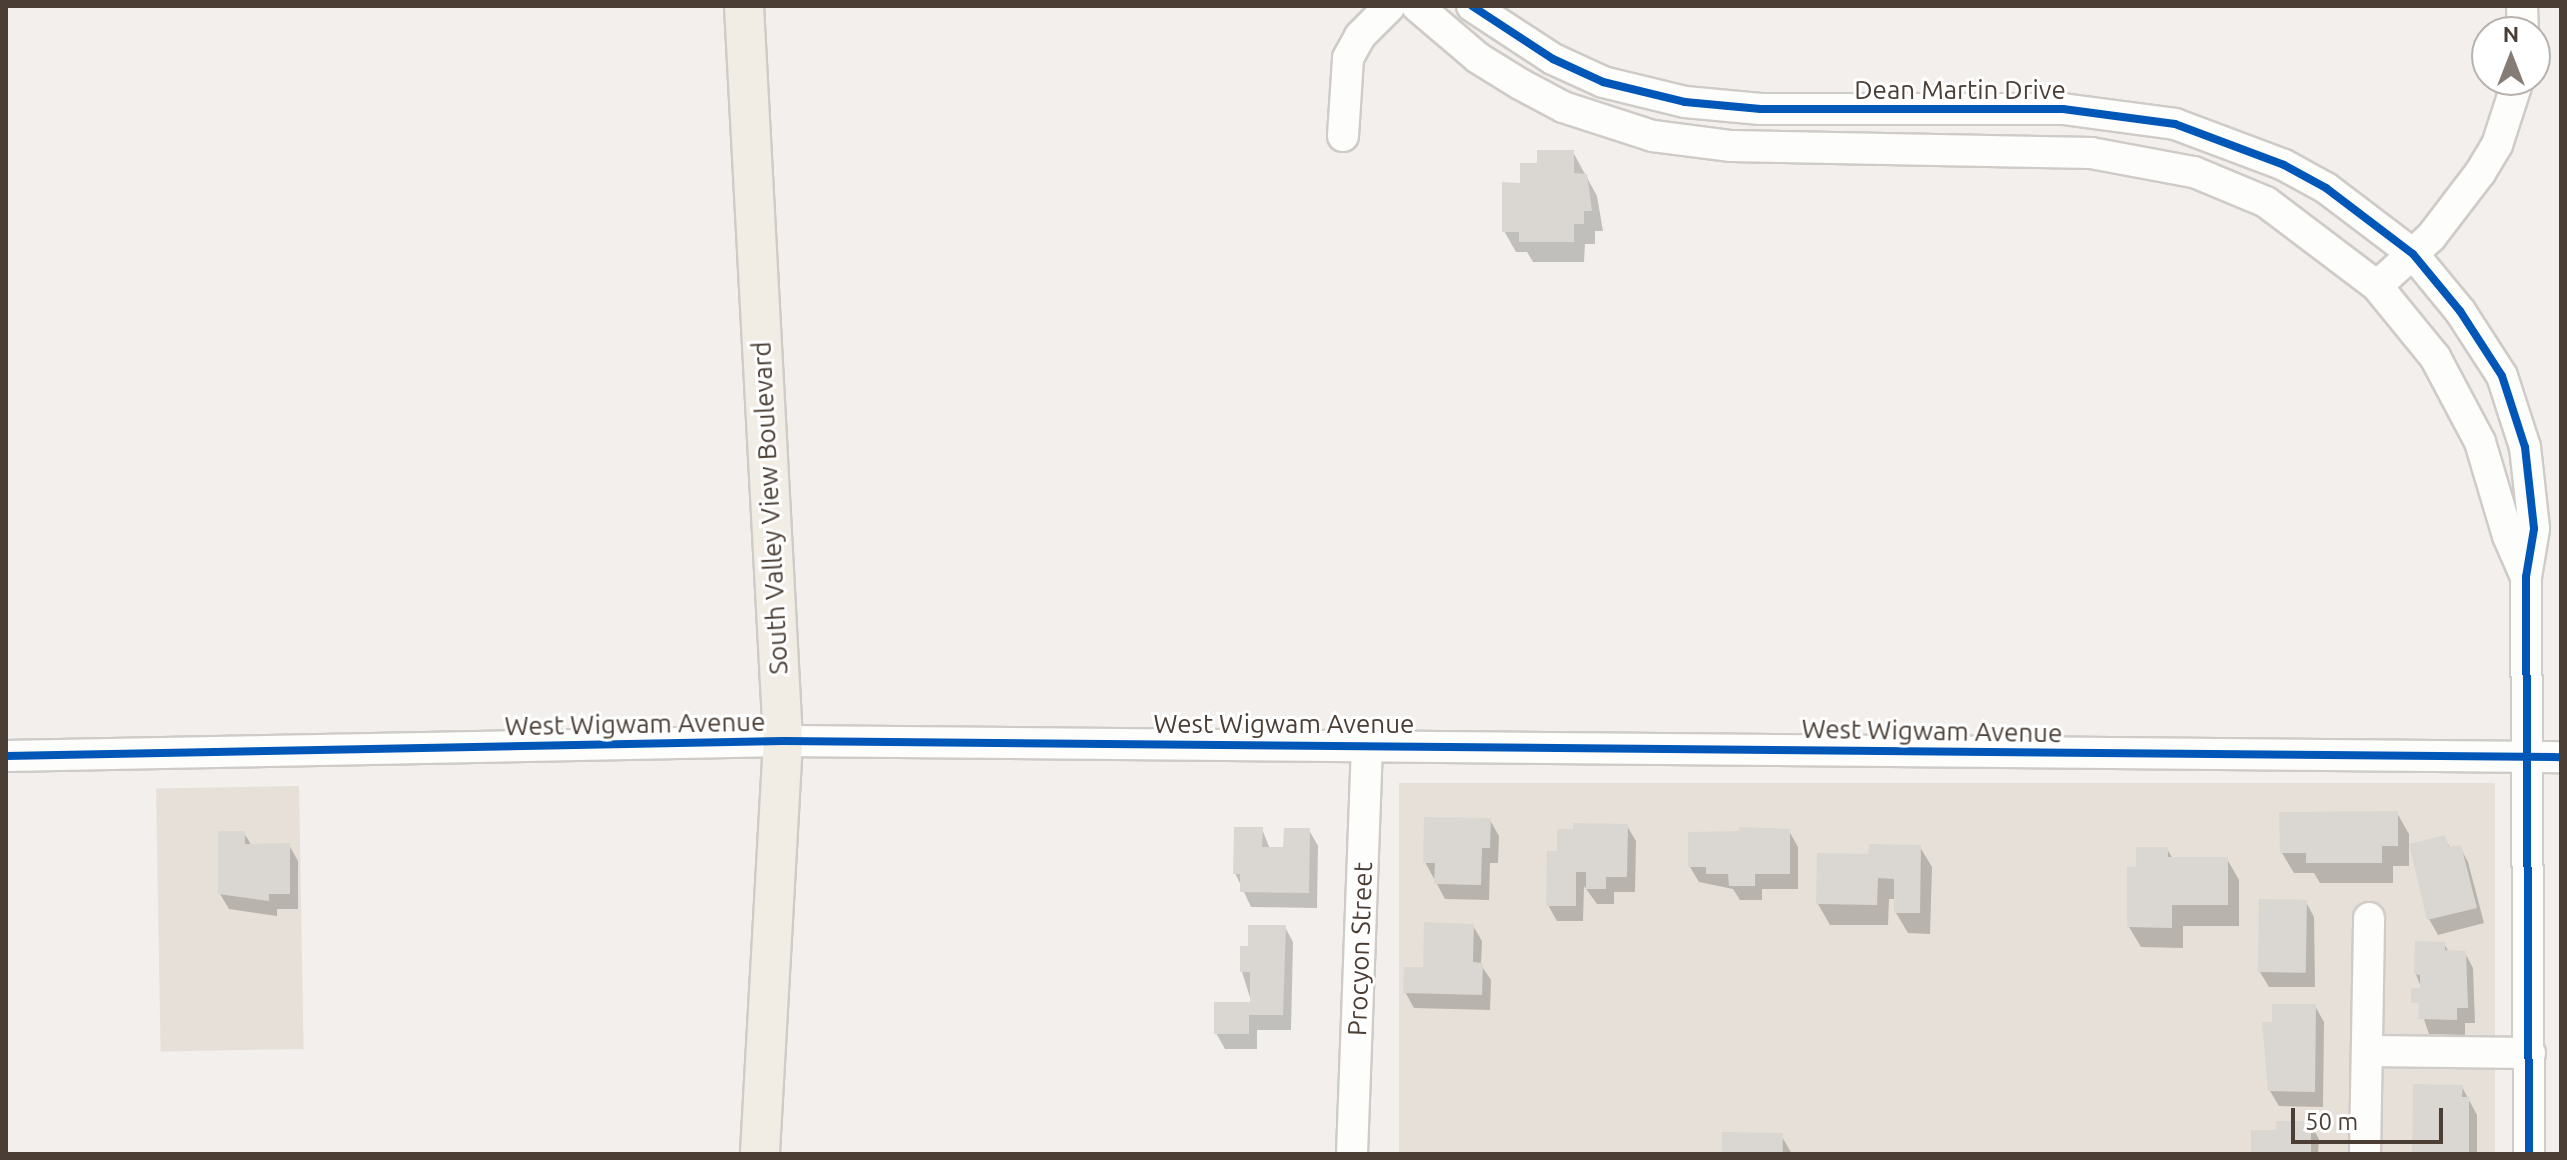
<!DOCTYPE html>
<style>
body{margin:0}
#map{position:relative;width:2567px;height:1160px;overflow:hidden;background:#f2efec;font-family:Ubuntu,sans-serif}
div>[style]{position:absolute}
.residential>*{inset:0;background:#e7e0d8;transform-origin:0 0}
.shadow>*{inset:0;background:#0003}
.building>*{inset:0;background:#dad6d1;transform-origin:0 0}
.roads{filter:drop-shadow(2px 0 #cfcbc7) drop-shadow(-2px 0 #cfcbc7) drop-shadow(0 2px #cfcbc7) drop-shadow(0 -2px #cfcbc7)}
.minor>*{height:30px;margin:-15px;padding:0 15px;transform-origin:15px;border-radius:15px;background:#fdfdfc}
.major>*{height:38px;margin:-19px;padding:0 19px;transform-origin:19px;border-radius:19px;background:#f1ece4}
.cycleway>*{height:8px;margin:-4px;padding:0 4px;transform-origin:4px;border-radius:4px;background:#0057b8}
span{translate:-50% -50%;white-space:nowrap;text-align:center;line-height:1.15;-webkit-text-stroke:6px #fff;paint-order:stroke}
.street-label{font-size:26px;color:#4a3e35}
.frame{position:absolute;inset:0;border:8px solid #4a3e35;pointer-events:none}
.north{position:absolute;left:2471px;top:16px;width:80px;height:80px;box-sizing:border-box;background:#fff;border:2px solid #b7b2ae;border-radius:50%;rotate:0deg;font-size:22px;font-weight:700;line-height:32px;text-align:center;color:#4a3e35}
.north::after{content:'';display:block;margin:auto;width:28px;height:36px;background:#857c75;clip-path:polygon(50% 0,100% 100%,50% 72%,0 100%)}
.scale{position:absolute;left:2291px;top:1108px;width:152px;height:36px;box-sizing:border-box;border:4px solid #4a3e35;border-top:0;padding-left:10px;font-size:24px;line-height:28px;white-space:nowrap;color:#4a3e35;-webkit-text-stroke:6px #fff;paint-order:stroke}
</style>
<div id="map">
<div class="residential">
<i style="left:1399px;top:783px;width:1096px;height:371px"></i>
<i style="left:299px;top:786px;width:263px;height:143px;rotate:89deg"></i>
</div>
<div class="shadow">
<i style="clip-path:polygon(1573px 152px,1597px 196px,1603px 231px,1595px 231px,1595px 244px,1585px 244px,1584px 262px,1533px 262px,1527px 252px,1516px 252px,1504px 231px,1522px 185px,1539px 165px)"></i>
<i style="clip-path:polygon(2397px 813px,2409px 834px,2409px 866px,2393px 866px,2393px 883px,2320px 883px,2314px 873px,2294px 873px,2282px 853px)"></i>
<i style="clip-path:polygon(1490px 820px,1499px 836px,1498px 863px,1490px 863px,1489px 900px,1445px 899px,1425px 862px)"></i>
<i style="clip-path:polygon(1627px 826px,1636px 841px,1635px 892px,1614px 892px,1614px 904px,1597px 904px,1584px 886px,1583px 921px,1557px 921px,1548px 905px,1559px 853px)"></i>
<i style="clip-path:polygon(1262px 829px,1270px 849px,1285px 849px,1309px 830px,1318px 846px,1317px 908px,1251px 907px,1235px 873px)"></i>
<i style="clip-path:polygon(1789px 831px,1798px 847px,1798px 889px,1762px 889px,1762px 900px,1740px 900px,1733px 889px,1699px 882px,1690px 867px)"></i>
<i style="clip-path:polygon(244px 833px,252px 846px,289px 845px,298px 861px,298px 909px,277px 909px,277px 916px,229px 909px,220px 894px)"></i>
<i style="clip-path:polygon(2444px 837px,2451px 849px,2460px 847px,2468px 862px,2484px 923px,2438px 935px,2429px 919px)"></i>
<i style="clip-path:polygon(1920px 847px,1932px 867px,1930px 934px,1908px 933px,1896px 913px,1896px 899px,1889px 899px,1888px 925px,1830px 925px,1818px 904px,1870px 856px)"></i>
<i style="clip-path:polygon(2167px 849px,2173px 859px,2227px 859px,2239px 880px,2239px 926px,2183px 926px,2183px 948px,2141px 947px,2129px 927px,2138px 869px)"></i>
<i style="clip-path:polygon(2306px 902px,2314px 917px,2315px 987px,2269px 987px,2260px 972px)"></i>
<i style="clip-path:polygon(1473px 926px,1482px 941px,1481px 965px,1491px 980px,1490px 1010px,1414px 1008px,1405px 992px)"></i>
<i style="clip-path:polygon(1285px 927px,1293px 942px,1291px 1030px,1257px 1030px,1257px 1049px,1225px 1049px,1216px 1033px,1252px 1004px,1242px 972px,1250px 948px)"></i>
<i style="clip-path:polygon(2444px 944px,2449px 952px,2465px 953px,2473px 968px,2475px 1023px,2465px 1023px,2465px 1035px,2429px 1034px,2414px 990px,2422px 990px,2416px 974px)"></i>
<i style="clip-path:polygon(2315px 1006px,2324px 1022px,2323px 1107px,2279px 1106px,2270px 1091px,2274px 1024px)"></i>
<i style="clip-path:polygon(2462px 1087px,2477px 1115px,2477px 1154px,2414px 1154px)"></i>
<i style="clip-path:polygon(2310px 1123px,2319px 1139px,2318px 1154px,2253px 1154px)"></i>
<i style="clip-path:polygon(1781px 1135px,1792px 1154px,1723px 1154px)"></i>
</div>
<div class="building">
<i style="clip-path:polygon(1537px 150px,1574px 150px,1574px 173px,1587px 174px,1592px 211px,1584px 211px,1584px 224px,1574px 224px,1574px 242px,1519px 242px,1519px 232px,1502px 232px,1502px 182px,1520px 183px,1520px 163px,1537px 163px)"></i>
<i style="clip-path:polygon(2398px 811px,2398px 846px,2382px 846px,2382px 863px,2306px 863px,2306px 853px,2280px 853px,2279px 812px)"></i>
<i style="clip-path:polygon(1424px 817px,1491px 818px,1490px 848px,1482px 848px,1481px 885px,1434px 884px,1435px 863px,1423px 863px)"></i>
<i style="clip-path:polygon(1573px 823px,1628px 824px,1627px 877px,1606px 877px,1606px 889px,1586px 889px,1586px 872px,1576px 872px,1576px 906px,1546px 906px,1547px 851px,1557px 851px,1557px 829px,1573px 829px)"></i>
<i style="clip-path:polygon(1234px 827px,1263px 827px,1262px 847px,1283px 847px,1284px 828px,1310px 828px,1309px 893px,1240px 892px,1240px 874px,1233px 874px)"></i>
<i style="clip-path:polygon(1739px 827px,1790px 829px,1790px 874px,1755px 874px,1755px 886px,1729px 886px,1728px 874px,1706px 874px,1706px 867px,1688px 867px,1688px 832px,1739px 831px)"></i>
<i style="clip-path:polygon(218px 831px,245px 831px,245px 844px,290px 843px,290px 894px,269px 894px,269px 901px,218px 894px)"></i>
<i style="clip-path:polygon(2445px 835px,2449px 847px,2461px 845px,2477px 908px,2427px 920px,2409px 844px)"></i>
<i style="clip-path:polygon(1869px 844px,1921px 845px,1920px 913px,1894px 913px,1894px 879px,1878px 878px,1877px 905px,1816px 904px,1817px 853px,1868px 854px)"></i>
<i style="clip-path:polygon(2136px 847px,2168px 847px,2168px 857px,2228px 857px,2228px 905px,2172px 905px,2172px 928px,2127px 927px,2127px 866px,2136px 867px)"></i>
<i style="left:2259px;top:899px;width:48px;height:73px;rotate:1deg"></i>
<i style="clip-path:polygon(1424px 922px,1474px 924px,1473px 962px,1483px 963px,1482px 995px,1403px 993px,1404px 967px,1423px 967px)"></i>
<i style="clip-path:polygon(1248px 925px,1286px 925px,1283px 1015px,1249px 1015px,1249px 1034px,1214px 1034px,1214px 1002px,1250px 1002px,1250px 972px,1240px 972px,1240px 946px,1248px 946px)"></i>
<i style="clip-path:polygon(2415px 941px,2445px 942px,2445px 950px,2466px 951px,2468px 1008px,2457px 1008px,2457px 1020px,2418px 1019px,2419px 1003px,2411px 1003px,2411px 988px,2420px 988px,2420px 975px,2414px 974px)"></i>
<i style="clip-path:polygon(2272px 1004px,2316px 1004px,2315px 1092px,2268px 1091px,2262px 1022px,2272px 1022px)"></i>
<i style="clip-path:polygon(2413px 1084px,2463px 1085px,2462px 1097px,2469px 1097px,2469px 1154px,2412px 1154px)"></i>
<i style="clip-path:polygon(2276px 1121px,2311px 1121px,2311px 1154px,2251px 1154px,2251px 1130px,2276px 1130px)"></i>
<i style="left:1722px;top:1132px;width:61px;height:22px;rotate:1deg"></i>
</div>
<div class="roads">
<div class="minor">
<i style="left:1417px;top:6px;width:80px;rotate:40.4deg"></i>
<i style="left:1478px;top:58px;width:49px;rotate:31.8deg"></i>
<i style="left:1520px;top:84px;width:49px;rotate:28.1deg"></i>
<i style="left:1563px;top:107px;width:95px;rotate:17.9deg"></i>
<i style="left:1653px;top:136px;width:79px;rotate:7.3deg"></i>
<i style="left:1731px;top:146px;width:360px;rotate:1.1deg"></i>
<i style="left:2091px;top:153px;width:105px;rotate:10.5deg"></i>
<i style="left:2194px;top:172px;width:78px;rotate:22.6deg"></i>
<i style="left:2266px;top:202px;width:139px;rotate:37.1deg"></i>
<i style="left:2377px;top:286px;width:92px;rotate:50.8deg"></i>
<i style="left:2435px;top:357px;width:96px;rotate:62.1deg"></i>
<i style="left:2480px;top:442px;width:98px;rotate:73.4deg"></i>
<i style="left:2508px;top:536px;width:45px;rotate:66.3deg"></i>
<i style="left:1472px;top:6px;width:97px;rotate:33.2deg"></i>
<i style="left:1553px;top:59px;width:55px;rotate:24.7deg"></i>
<i style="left:1603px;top:82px;width:84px;rotate:13.7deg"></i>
<i style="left:1685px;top:102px;width:76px;rotate:5.3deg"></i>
<i style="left:1761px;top:109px;width:302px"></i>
<i style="left:2063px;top:109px;width:113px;rotate:7.6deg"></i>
<i style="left:2175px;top:124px;width:116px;rotate:20.6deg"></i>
<i style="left:2284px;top:165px;width:48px;rotate:28.7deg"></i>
<i style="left:2326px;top:188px;width:109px;rotate:37.2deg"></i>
<i style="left:2413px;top:254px;width:74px;rotate:50.5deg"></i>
<i style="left:2460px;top:311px;width:77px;rotate:57.1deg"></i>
<i style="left:2502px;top:376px;width:75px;rotate:72.1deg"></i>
<i style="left:2525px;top:447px;width:82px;rotate:83.7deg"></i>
<i style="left:2534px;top:529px;width:49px;rotate:99.5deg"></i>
<i style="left:2526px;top:577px;width:577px;rotate:89.7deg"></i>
<i style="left:2522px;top:6px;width:26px;rotate:88deg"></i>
<i style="left:1343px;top:136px;width:78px;rotate:-86.3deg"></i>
<i style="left:1348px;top:58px;width:25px;rotate:-61deg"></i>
<i style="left:1360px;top:36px;width:42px;rotate:-45deg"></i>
<i style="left:2377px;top:286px;width:73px;rotate:-42.2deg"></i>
<i style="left:2431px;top:237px;width:81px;rotate:-52.6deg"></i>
<i style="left:2480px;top:173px;width:33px;rotate:-59deg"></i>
<i style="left:2497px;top:145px;width:68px;rotate:-72.1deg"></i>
<i style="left:6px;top:756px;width:777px;rotate:-1.11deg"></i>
<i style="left:783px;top:741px;width:1778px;rotate:0.52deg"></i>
<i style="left:2367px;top:1051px;width:163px;rotate:0.7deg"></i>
<i style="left:1352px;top:1154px;width:410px;rotate:-87.9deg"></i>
<i style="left:2365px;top:1154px;width:236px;rotate:-89deg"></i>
</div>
<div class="major">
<i style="left:744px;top:6px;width:736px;rotate:86.96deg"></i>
<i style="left:783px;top:741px;width:414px;rotate:93.2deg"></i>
</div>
</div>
<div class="cycleway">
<i style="left:1472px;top:6px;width:97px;rotate:33.2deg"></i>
<i style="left:1553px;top:59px;width:55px;rotate:24.7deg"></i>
<i style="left:1603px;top:82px;width:84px;rotate:13.7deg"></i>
<i style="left:1685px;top:102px;width:76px;rotate:5.3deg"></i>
<i style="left:1761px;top:109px;width:302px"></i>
<i style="left:2063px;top:109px;width:113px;rotate:7.6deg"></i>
<i style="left:2175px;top:124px;width:116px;rotate:20.6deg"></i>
<i style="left:2284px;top:165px;width:48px;rotate:28.7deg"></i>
<i style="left:2326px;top:188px;width:109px;rotate:37.2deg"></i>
<i style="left:2413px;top:254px;width:74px;rotate:50.5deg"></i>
<i style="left:2460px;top:311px;width:77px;rotate:57.1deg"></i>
<i style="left:2502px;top:376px;width:75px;rotate:72.1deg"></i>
<i style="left:2525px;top:447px;width:82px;rotate:83.7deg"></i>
<i style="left:2534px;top:529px;width:49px;rotate:99.5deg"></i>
<i style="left:2526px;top:577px;width:577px;rotate:89.7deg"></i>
<i style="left:6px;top:756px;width:777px;rotate:-1.11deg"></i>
<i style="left:783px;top:741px;width:1778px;rotate:0.52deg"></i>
</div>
<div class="street-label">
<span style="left:1960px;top:90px">Dean Martin Drive</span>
<span style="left:770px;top:508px;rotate:-93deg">South Valley View Boulevard</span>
<span style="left:635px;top:724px;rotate:-1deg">West Wigwam Avenue</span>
<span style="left:1284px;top:724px">West Wigwam Avenue</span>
<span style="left:1932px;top:731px;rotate:1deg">West Wigwam Avenue</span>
<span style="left:1360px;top:949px;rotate:-88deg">Procyon Street</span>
</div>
<div class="frame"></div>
<div class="north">N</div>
<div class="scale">50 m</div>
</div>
